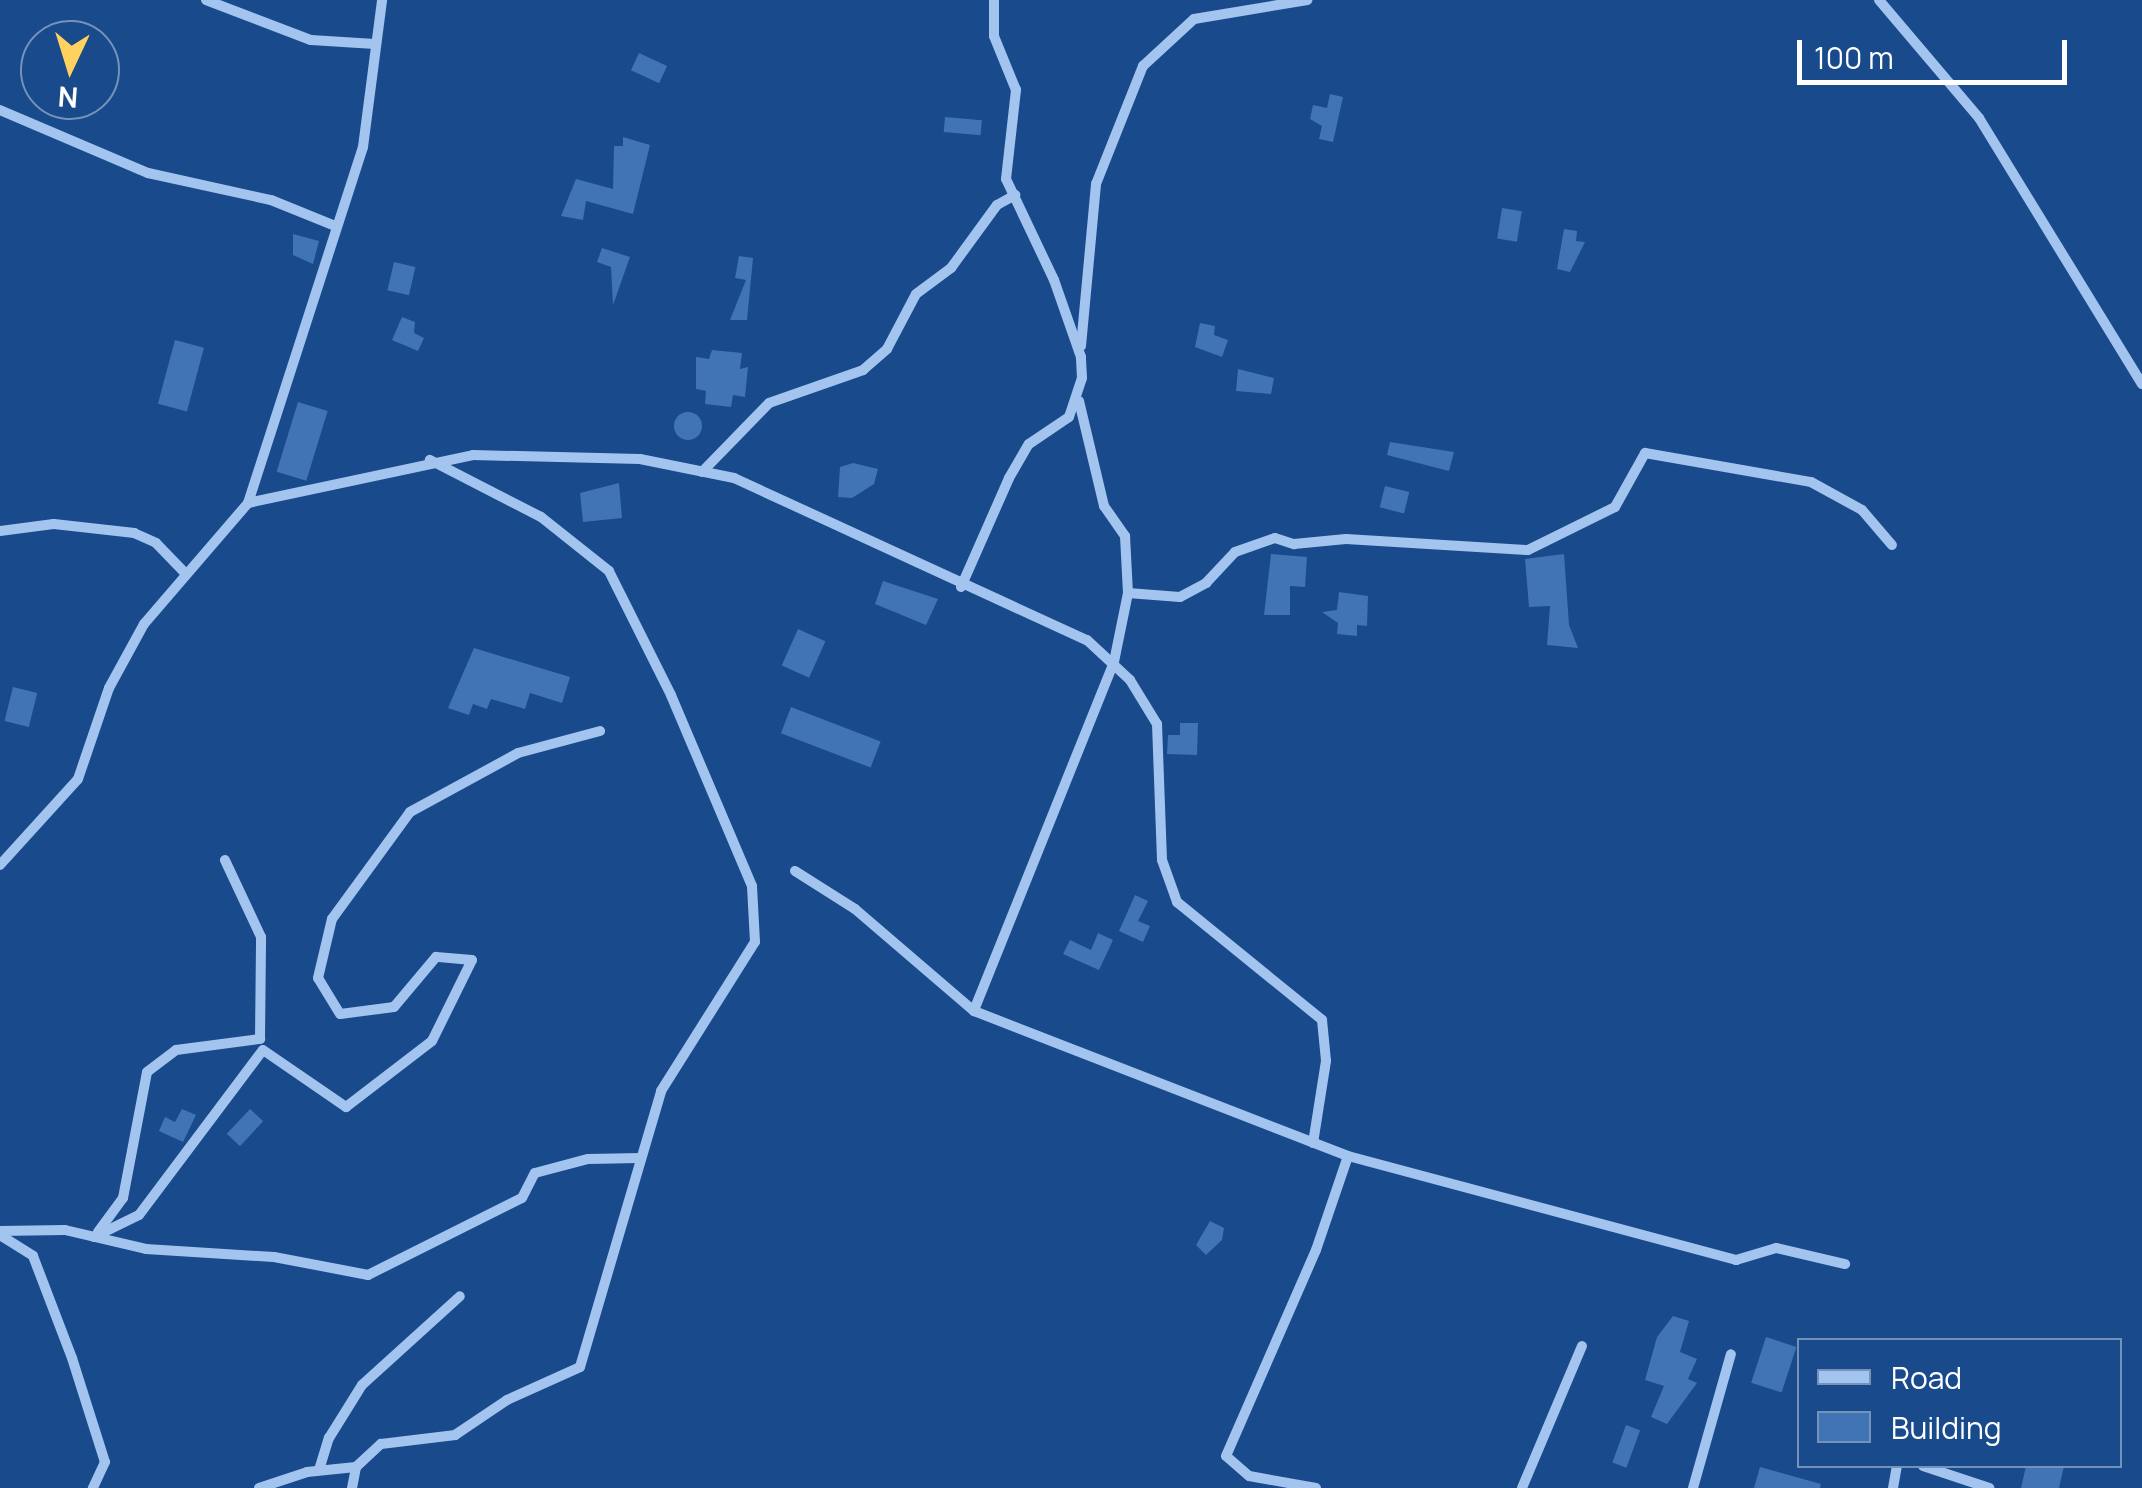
<!DOCTYPE html>
<style>
body{margin:0}
#map{position:relative;width:2142px;height:1488px;overflow:hidden;background:#184a8c;font-family:Manrope,sans-serif}
div>[style]{position:absolute}
.building>*{inset:0;background:#4174b4;transform-origin:0 0}
.round{border-radius:50%}
.minor>*{height:10px;margin:-5px;padding:0 5px;transform-origin:5px;border-radius:5px;background:#a3c4ee}
span{translate:-50% -50%;white-space:nowrap;text-align:center;line-height:1.15;-webkit-text-stroke:9px #184a8c;paint-order:stroke}
.legend{position:absolute;left:1797px;top:1338px;width:325px;height:130px;box-sizing:border-box;background:#184a8c;border:2px solid #7492ba;margin:0;padding:12px 18px;list-style:none;font-size:30px;color:#fff}
.legend li{display:flex;align-items:center;gap:20px;height:50px}
.legend b{width:50px;border:2px solid #7492ba}
.north{position:absolute;left:20px;top:20px;width:100px;height:100px;box-sizing:border-box;background:#184a8c;border:2px solid #7492ba;border-radius:50%;rotate:184deg;font-size:28px;font-weight:700;line-height:40px;text-align:center;color:#fff}
.north::after{content:'';display:block;margin:auto;width:35px;height:45px;background:#ffd260;clip-path:polygon(50% 0,100% 100%,50% 72%,0 100%)}
.scale{position:absolute;left:1797px;top:40px;width:270px;height:45px;box-sizing:border-box;border:5px solid #fff;border-top:0;padding-left:12px;font-size:30px;line-height:35px;white-space:nowrap;color:#fff;-webkit-text-stroke:8px #184a8c;paint-order:stroke}
</style>
<div id="map">
<div class="building">
<i style="left:639px;top:53px;width:31px;height:19px;rotate:25deg"></i>
<i style="clip-path:polygon(1330px 94px,1343px 97px,1333px 142px,1319px 139px,1322px 126px,1310px 119px,1313px 105px,1327px 108px)"></i>
<i style="left:945px;top:117px;width:37px;height:15px;rotate:5deg"></i>
<i style="clip-path:polygon(623px 137px,650px 145px,633px 214px,586px 201px,583px 220px,561px 216px,576px 179px,613px 189px,614px 146px,623px 146px)"></i>
<i style="left:1502px;top:208px;width:20px;height:31px;rotate:9deg"></i>
<i style="clip-path:polygon(1564px 229px,1577px 231px,1576px 241px,1585px 242px,1570px 272px,1557px 269px)"></i>
<i style="clip-path:polygon(293px 234px,319px 241px,313px 264px,293px 255px)"></i>
<i style="clip-path:polygon(602px 248px,630px 257px,613px 305px,611px 267px,597px 262px)"></i>
<i style="clip-path:polygon(739px 256px,753px 258px,747px 320px,730px 320px,746px 280px,735px 278px)"></i>
<i style="left:394px;top:262px;width:22px;height:29px;rotate:13deg"></i>
<i style="clip-path:polygon(402px 317px,415px 322px,414px 333px,424px 338px,418px 351px,392px 340px)"></i>
<i style="clip-path:polygon(1200px 323px,1215px 326px,1214px 335px,1228px 340px,1222px 357px,1195px 347px)"></i>
<i style="left:175px;top:340px;width:30px;height:66px;rotate:15deg"></i>
<i style="clip-path:polygon(712px 350px,742px 353px,740px 369px,748px 367px,745px 397px,733px 395px,731px 407px,705px 404px,706px 391px,696px 389px,696px 357px,709px 359px)"></i>
<i style="clip-path:polygon(1238px 369px,1274px 378px,1271px 394px,1236px 391px)"></i>
<i style="left:298px;top:402px;width:31px;height:73px;rotate:17deg"></i>
<i class="round" style="left:674px;top:412px;width:28px;height:28px"></i>
<i style="clip-path:polygon(1390px 442px,1454px 452px,1449px 471px,1387px 455px)"></i>
<i style="clip-path:polygon(853px 463px,878px 469px,874px 484px,852px 498px,838px 497px,840px 467px)"></i>
<i style="clip-path:polygon(619px 483px,622px 518px,583px 522px,580px 493px)"></i>
<i style="left:1385px;top:486px;width:25px;height:22px;rotate:14deg"></i>
<i style="clip-path:polygon(1271px 554px,1307px 557px,1305px 587px,1290px 586px,1290px 615px,1264px 615px)"></i>
<i style="clip-path:polygon(1564px 554px,1569px 625px,1578px 648px,1547px 645px,1550px 606px,1529px 607px,1525px 559px)"></i>
<i style="clip-path:polygon(883px 581px,938px 599px,926px 625px,875px 604px)"></i>
<i style="clip-path:polygon(1339px 592px,1368px 596px,1367px 626px,1357px 625px,1357px 636px,1337px 634px,1338px 623px,1322px 612px,1337px 610px)"></i>
<i style="left:798px;top:629px;width:30px;height:40px;rotate:24deg"></i>
<i style="clip-path:polygon(474px 648px,570px 677px,562px 703px,530px 693px,525px 709px,491px 699px,487px 709px,473px 704px,469px 715px,448px 708px)"></i>
<i style="left:13px;top:687px;width:25px;height:35px;rotate:14deg"></i>
<i style="left:791px;top:707px;width:96px;height:28px;rotate:21deg"></i>
<i style="clip-path:polygon(1180px 723px,1198px 723px,1197px 755px,1167px 754px,1168px 735px,1180px 735px)"></i>
<i style="clip-path:polygon(1135px 895px,1148px 901px,1138px 921px,1150px 926px,1143px 942px,1119px 931px)"></i>
<i style="clip-path:polygon(1098px 933px,1113px 940px,1099px 970px,1063px 954px,1070px 940px,1091px 950px)"></i>
<i style="clip-path:polygon(182px 1109px,196px 1115px,183px 1142px,159px 1131px,165px 1117px,175px 1122px)"></i>
<i style="left:250px;top:1109px;width:18px;height:34px;rotate:43deg"></i>
<i style="clip-path:polygon(1210px 1221px,1224px 1228px,1222px 1240px,1206px 1255px,1196px 1245px)"></i>
<i style="clip-path:polygon(1673px 1316px,1689px 1321px,1680px 1352px,1697px 1359px,1688px 1379px,1697px 1383px,1667px 1424px,1651px 1417px,1664px 1386px,1645px 1380px,1657px 1337px)"></i>
<i style="left:1766px;top:1337px;width:32px;height:48px;rotate:18deg"></i>
<i style="left:1626px;top:1425px;width:15px;height:40px;rotate:20deg"></i>
<i style="clip-path:polygon(2026px 1466px,2064px 1466px,2059px 1488px,2021px 1488px)"></i>
<i style="clip-path:polygon(1760px 1467px,1821px 1484px,1820px 1488px,1754px 1488px)"></i>
</div>
<div class="minor">
<i style="left:206px;top:0;width:112px;rotate:20.9deg"></i>
<i style="left:311px;top:40px;width:64px;rotate:3.6deg"></i>
<i style="left:1879px;top:0;width:155px;rotate:49.7deg"></i>
<i style="left:1979px;top:118px;width:312px;rotate:58.5deg"></i>
<i style="left:0;top:110px;width:161px;rotate:23.1deg"></i>
<i style="left:148px;top:173px;width:126px;rotate:12.4deg"></i>
<i style="left:271px;top:200px;width:69px;rotate:22.1deg"></i>
<i style="left:1081px;top:346px;width:163px;rotate:-84.7deg"></i>
<i style="left:1096px;top:184px;width:127px;rotate:-68.3deg"></i>
<i style="left:1143px;top:66px;width:69px;rotate:-42.7deg"></i>
<i style="left:1194px;top:19px;width:115px;rotate:-9.5deg"></i>
<i style="left:1079px;top:401px;width:108px;rotate:76.6deg"></i>
<i style="left:1104px;top:506px;width:37px;rotate:55deg"></i>
<i style="left:1125px;top:536px;width:57px;rotate:87deg"></i>
<i style="left:1128px;top:593px;width:70px;rotate:101.5deg"></i>
<i style="left:1114px;top:662px;width:376px;rotate:111.9deg"></i>
<i style="left:974px;top:1011px;width:401px;rotate:21.2deg"></i>
<i style="left:702px;top:472px;width:96px;rotate:-45.8deg"></i>
<i style="left:769px;top:403px;width:100px;rotate:-19.3deg"></i>
<i style="left:863px;top:370px;width:32px;rotate:-41deg"></i>
<i style="left:887px;top:349px;width:62px;rotate:-62.2deg"></i>
<i style="left:916px;top:294px;width:44px;rotate:-36.6deg"></i>
<i style="left:951px;top:268px;width:78px;rotate:-53.9deg"></i>
<i style="left:997px;top:205px;width:21px;rotate:-29deg"></i>
<i style="left:248px;top:503px;width:230px;rotate:-12deg"></i>
<i style="left:473px;top:455px;width:167px;rotate:1.4deg"></i>
<i style="left:640px;top:459px;width:96px;rotate:11.4deg"></i>
<i style="left:734px;top:478px;width:388px;rotate:24.7deg"></i>
<i style="left:1087px;top:640px;width:59px;rotate:42.9deg"></i>
<i style="left:1130px;top:680px;width:52px;rotate:58.5deg"></i>
<i style="left:1157px;top:724px;width:136px;rotate:87.9deg"></i>
<i style="left:1162px;top:860px;width:45px;rotate:70.3deg"></i>
<i style="left:1177px;top:902px;width:187px;rotate:39.1deg"></i>
<i style="left:1322px;top:1020px;width:41px;rotate:84.4deg"></i>
<i style="left:1326px;top:1061px;width:83px;rotate:99deg"></i>
<i style="left:0;top:531px;width:54px;rotate:-7.4deg"></i>
<i style="left:54px;top:524px;width:81px;rotate:6.4deg"></i>
<i style="left:134px;top:533px;width:24px;rotate:24deg"></i>
<i style="left:156px;top:543px;width:40px;rotate:46deg"></i>
<i style="left:961px;top:587px;width:119px;rotate:-66.2deg"></i>
<i style="left:1009px;top:478px;width:39px;rotate:-60deg"></i>
<i style="left:1029px;top:444px;width:48px;rotate:-34deg"></i>
<i style="left:1069px;top:417px;width:41px;rotate:-71.6deg"></i>
<i style="left:1082px;top:378px;width:21px;rotate:-93deg"></i>
<i style="left:1081px;top:357px;width:82px;rotate:-109.3deg"></i>
<i style="left:1054px;top:280px;width:112px;rotate:-115.4deg"></i>
<i style="left:1006px;top:179px;width:90px;rotate:-83.6deg"></i>
<i style="left:1016px;top:90px;width:58px;rotate:-112.2deg"></i>
<i style="left:994px;top:36px;width:36px;rotate:-90deg"></i>
<i style="left:1128px;top:593px;width:52px;rotate:4.4deg"></i>
<i style="left:1180px;top:597px;width:30px;rotate:-28deg"></i>
<i style="left:1206px;top:583px;width:42px;rotate:-46.9deg"></i>
<i style="left:1235px;top:552px;width:42px;rotate:-19.3deg"></i>
<i style="left:1275px;top:538px;width:20px;rotate:18deg"></i>
<i style="left:1294px;top:544px;width:52px;rotate:-5.5deg"></i>
<i style="left:1346px;top:539px;width:182px;rotate:3.5deg"></i>
<i style="left:1528px;top:550px;width:97px;rotate:-26.3deg"></i>
<i style="left:1615px;top:507px;width:62px;rotate:-60.9deg"></i>
<i style="left:1645px;top:453px;width:169px;rotate:9.9deg"></i>
<i style="left:1811px;top:482px;width:58px;rotate:28.8deg"></i>
<i style="left:1862px;top:510px;width:46px;rotate:49.4deg"></i>
<i style="left:0;top:865px;width:116px;rotate:-47.8deg"></i>
<i style="left:78px;top:779px;width:96px;rotate:-71.2deg"></i>
<i style="left:109px;top:688px;width:73px;rotate:-61.3deg"></i>
<i style="left:144px;top:624px;width:160px;rotate:-49.3deg"></i>
<i style="left:248px;top:503px;width:374px;rotate:-72.1deg"></i>
<i style="left:363px;top:147px;width:148px;rotate:-82.6deg"></i>
<i style="left:795px;top:871px;width:71px;rotate:32.3deg"></i>
<i style="left:855px;top:909px;width:157px;rotate:40.6deg"></i>
<i style="left:0;top:1231px;width:65px;rotate:-0.9deg"></i>
<i style="left:65px;top:1230px;width:83px;rotate:13.2deg"></i>
<i style="left:146px;top:1249px;width:128px;rotate:3.6deg"></i>
<i style="left:274px;top:1257px;width:96px;rotate:10.8deg"></i>
<i style="left:368px;top:1275px;width:172px;rotate:-26.6deg"></i>
<i style="left:522px;top:1198px;width:28px;rotate:-63deg"></i>
<i style="left:535px;top:1173px;width:55px;rotate:-14.8deg"></i>
<i style="left:588px;top:1159px;width:52px;rotate:-1.1deg"></i>
<i style="left:98px;top:1232px;width:42px;rotate:-53.7deg"></i>
<i style="left:123px;top:1198px;width:128px;rotate:-79.2deg"></i>
<i style="left:147px;top:1072px;width:36px;rotate:-37deg"></i>
<i style="left:176px;top:1050px;width:85px;rotate:-7.5deg"></i>
<i style="left:260px;top:1039px;width:102px;rotate:-89.4deg"></i>
<i style="left:261px;top:937px;width:85px;rotate:-115.1deg"></i>
<i style="left:0;top:1235px;width:39px;rotate:32deg"></i>
<i style="left:33px;top:1256px;width:109px;rotate:69.1deg"></i>
<i style="left:72px;top:1358px;width:109px;rotate:72.4deg"></i>
<i style="left:105px;top:1462px;width:29px;rotate:115deg"></i>
<i style="left:94px;top:1237px;width:50px;rotate:-26.1deg"></i>
<i style="left:139px;top:1215px;width:206px;rotate:-53.1deg"></i>
<i style="left:263px;top:1050px;width:101px;rotate:34.5deg"></i>
<i style="left:346px;top:1107px;width:108px;rotate:-37.5deg"></i>
<i style="left:432px;top:1041px;width:90px;rotate:-63.7deg"></i>
<i style="left:472px;top:960px;width:36px;rotate:-175deg"></i>
<i style="left:436px;top:957px;width:65px;rotate:130deg"></i>
<i style="left:394px;top:1007px;width:54px;rotate:172.6deg"></i>
<i style="left:340px;top:1014px;width:42px;rotate:-121.4deg"></i>
<i style="left:318px;top:978px;width:61px;rotate:-76.7deg"></i>
<i style="left:332px;top:919px;width:132px;rotate:-53.9deg"></i>
<i style="left:410px;top:812px;width:123px;rotate:-28.6deg"></i>
<i style="left:518px;top:753px;width:85px;rotate:-15deg"></i>
<i style="left:1923px;top:1466px;width:70px;rotate:18.4deg"></i>
<i style="left:319px;top:1470px;width:34px;rotate:-73deg"></i>
<i style="left:329px;top:1438px;width:62px;rotate:-58.1deg"></i>
<i style="left:362px;top:1385px;width:132px;rotate:-42.2deg"></i>
<i style="left:259px;top:1488px;width:51px;rotate:-18.4deg"></i>
<i style="left:307px;top:1472px;width:49px;rotate:-5.8deg"></i>
<i style="left:352px;top:1488px;width:21px;rotate:-79deg"></i>
<i style="left:356px;top:1467px;width:34px;rotate:-43deg"></i>
<i style="left:381px;top:1444px;width:75px;rotate:-6.9deg"></i>
<i style="left:455px;top:1435px;width:63px;rotate:-33.9deg"></i>
<i style="left:507px;top:1400px;width:80px;rotate:-24.3deg"></i>
<i style="left:580px;top:1367px;width:288px;rotate:-73.6deg"></i>
<i style="left:661px;top:1091px;width:176px;rotate:-57.8deg"></i>
<i style="left:755px;top:942px;width:56px;rotate:-93.1deg"></i>
<i style="left:752px;top:886px;width:207px;rotate:-113deg"></i>
<i style="left:671px;top:695px;width:139px;rotate:-116.6deg"></i>
<i style="left:609px;top:571px;width:87px;rotate:-141.5deg"></i>
<i style="left:541px;top:517px;width:125px;rotate:-152.8deg"></i>
<i style="left:1316px;top:1488px;width:68px;rotate:-169.8deg"></i>
<i style="left:1249px;top:1476px;width:30px;rotate:-139deg"></i>
<i style="left:1226px;top:1456px;width:225px;rotate:-66.4deg"></i>
<i style="left:1316px;top:1250px;width:99px;rotate:-71.2deg"></i>
<i style="left:1348px;top:1156px;width:402px;rotate:15deg"></i>
<i style="left:1736px;top:1260px;width:42px;rotate:-16.7deg"></i>
<i style="left:1776px;top:1248px;width:71px;rotate:13.1deg"></i>
<i style="left:1522px;top:1488px;width:154px;rotate:-67.1deg"></i>
<i style="left:1693px;top:1488px;width:139px;rotate:-74.2deg"></i>
<i style="left:1893px;top:1488px;width:22px;rotate:-80deg"></i>
</div>
<ul class="legend">
<li><b style="height:12px;background:#a3c4ee"></b>Road</li>
<li><b style="height:28px;background:#4174b4"></b>Building</li>
</ul>
<div class="north">N</div>
<div class="scale">100 m</div>
</div>
